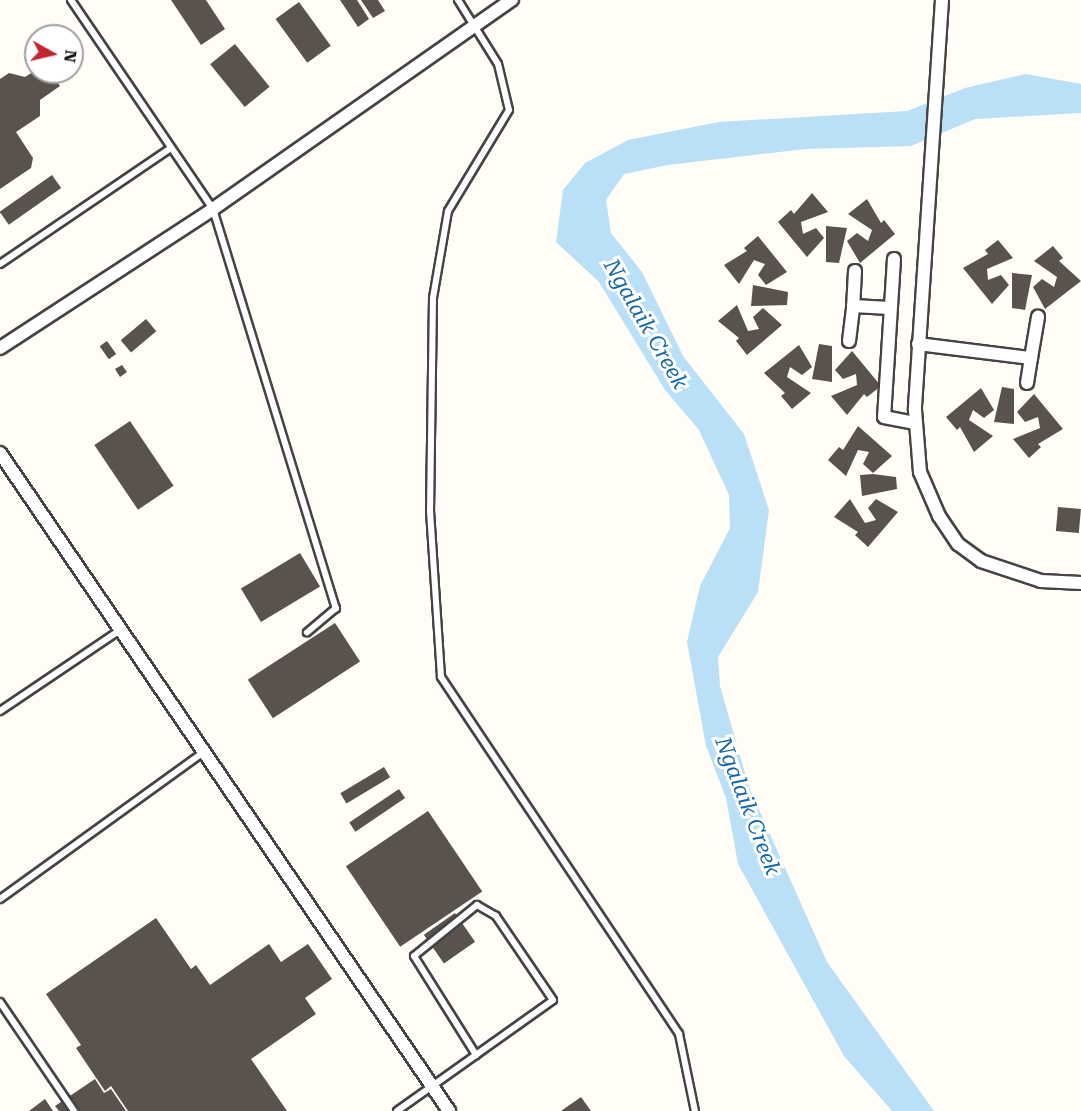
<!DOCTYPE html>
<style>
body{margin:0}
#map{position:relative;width:1081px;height:1111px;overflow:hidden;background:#fffdf5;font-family:"Roboto Serif",serif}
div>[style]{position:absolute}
.water>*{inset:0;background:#b9e0f7}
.building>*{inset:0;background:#5a524d;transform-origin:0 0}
.roads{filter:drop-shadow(2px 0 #444) drop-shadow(-2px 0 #444) drop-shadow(0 2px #444) drop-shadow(0 -2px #444)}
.service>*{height:6px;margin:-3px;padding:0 3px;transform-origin:3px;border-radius:3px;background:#fff}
.minor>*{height:12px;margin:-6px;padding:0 6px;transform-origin:6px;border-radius:6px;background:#fff}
span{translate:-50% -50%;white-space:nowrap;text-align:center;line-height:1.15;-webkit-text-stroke:6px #fff;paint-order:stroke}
.water-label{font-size:22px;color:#1768a6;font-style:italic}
.north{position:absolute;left:24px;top:24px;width:60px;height:60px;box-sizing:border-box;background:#fff;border:2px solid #a0a0a0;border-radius:50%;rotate:98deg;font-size:16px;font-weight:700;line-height:24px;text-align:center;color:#111}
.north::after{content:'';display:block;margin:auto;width:21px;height:27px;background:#c4262e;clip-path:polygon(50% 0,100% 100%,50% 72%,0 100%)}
</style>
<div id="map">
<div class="water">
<i style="clip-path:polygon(1026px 74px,1081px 84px,1081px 113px,975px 119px,911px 146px,806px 149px,668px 165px,624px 174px,606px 200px,611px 233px,642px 272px,683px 356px,744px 434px,769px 510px,758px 592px,718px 657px,720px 686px,749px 787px,827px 962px,934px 1111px,892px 1111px,844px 1056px,738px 864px,726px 798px,706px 746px,687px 642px,700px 586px,730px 528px,729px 495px,699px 430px,665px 390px,599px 282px,556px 242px,563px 190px,585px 163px,628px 140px,719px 122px,907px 111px,965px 88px)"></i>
</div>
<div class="building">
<i style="clip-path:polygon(171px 0,206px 0,225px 29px,201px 45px)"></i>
<i style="clip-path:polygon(340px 0,357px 0,369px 19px,358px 27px)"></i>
<i style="clip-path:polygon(361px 0,378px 0,385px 11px,373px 18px)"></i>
<i style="left:299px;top:2px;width:54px;height:29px;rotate:54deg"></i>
<i style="left:235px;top:44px;width:55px;height:32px;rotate:51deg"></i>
<i style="clip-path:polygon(36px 70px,50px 72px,60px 86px,40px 100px,40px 116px,16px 132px,33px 158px,31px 168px,0 189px,0 79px,9px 73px,25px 77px)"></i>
<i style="left:52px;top:175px;width:16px;height:64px;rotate:55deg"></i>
<i style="clip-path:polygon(812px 193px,828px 212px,801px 222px,803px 234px,816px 228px,824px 238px,807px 257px,778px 222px,791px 210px,794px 214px)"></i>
<i style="clip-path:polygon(867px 199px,881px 223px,884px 220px,895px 234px,860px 263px,847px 241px,857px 233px,868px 241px,872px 230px,848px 214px)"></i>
<i style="clip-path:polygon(826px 226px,847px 228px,839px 263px,826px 262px)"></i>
<i style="clip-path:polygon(758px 236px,787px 272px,766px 285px,758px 275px,765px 264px,754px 260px,739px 284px,724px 265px,747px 251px,744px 248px)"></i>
<i style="clip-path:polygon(998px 240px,1013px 258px,987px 269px,988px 280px,1001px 275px,1009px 285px,992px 304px,963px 268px,988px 254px,985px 250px)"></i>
<i style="clip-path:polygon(1053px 246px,1063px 258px,1059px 261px,1081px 281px,1045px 309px,1033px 287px,1042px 279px,1054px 287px,1057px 277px,1034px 261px)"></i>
<i style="clip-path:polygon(1012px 273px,1032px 275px,1025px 310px,1012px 308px)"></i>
<i style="clip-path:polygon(753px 285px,788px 292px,787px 305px,751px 306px)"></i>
<i style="clip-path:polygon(737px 305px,748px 331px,759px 329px,753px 317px,763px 308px,782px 325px,747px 355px,736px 341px,739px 338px,718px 321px)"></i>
<i style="left:146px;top:319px;width:16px;height:33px;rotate:50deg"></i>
<i style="left:107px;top:341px;width:16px;height:9px;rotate:55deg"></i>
<i style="clip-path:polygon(819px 344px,832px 346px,832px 382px,812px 379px)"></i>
<i style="clip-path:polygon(799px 345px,812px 367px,802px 375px,790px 367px,787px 377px,811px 393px,792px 409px,781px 396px,785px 393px,764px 373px)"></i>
<i style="clip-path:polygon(852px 351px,881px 386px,867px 397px,864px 394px,847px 415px,831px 396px,857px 385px,856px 374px,843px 379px,835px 370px)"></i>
<i style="clip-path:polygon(122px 365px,127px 372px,120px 377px,115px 369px)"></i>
<i style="clip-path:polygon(1002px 387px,1014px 389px,1014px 424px,994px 422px)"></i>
<i style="clip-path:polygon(981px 388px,994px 410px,984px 418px,973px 410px,969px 420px,993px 436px,974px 452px,960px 427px,957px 430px,946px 417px)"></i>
<i style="clip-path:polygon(1034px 394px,1063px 429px,1038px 444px,1041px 447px,1029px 458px,1013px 439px,1040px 428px,1038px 417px,1025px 422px,1017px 412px)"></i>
<i style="left:130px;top:421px;width:78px;height:43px;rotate:56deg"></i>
<i style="clip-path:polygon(858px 426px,892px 456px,873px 473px,863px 464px,869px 452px,858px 450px,846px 476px,828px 460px,839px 447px,843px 450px)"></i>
<i style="clip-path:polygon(873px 474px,896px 477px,897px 489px,862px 496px,860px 475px)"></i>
<i style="clip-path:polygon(850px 499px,865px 523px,876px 520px,868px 508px,876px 499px,898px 512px,868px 547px,855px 535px,858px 532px,834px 517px)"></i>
<i style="left:1058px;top:507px;width:23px;height:24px;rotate:5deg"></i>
<i style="left:300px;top:553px;width:39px;height:69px;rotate:59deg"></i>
<i style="left:335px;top:623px;width:46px;height:104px;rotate:57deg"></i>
<i style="left:384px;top:767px;width:12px;height:51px;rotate:59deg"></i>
<i style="left:399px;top:789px;width:11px;height:60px;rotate:56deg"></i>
<i style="left:428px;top:811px;width:97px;height:99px;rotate:56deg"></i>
<i style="left:455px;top:913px;width:35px;height:38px;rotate:55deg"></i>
<i style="clip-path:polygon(156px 918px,191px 969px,196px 965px,210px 985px,269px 944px,281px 962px,308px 944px,332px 979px,305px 998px,316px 1014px,251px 1059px,287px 1111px,128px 1111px,111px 1086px,105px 1091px,76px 1048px,81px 1045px,46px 994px)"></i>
<i style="clip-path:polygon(95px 1079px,104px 1093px,111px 1089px,126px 1111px,59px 1111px,55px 1106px)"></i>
<i style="clip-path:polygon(581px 1097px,591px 1111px,561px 1111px)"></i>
<i style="clip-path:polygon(45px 1099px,53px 1111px,29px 1111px)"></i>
</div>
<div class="roads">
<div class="service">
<i style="left:71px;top:0;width:253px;rotate:55.8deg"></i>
<i style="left:213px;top:209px;width:418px;rotate:72.9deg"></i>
<i style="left:336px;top:608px;width:38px;rotate:140deg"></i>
<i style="left:458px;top:0;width:75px;rotate:58deg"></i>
<i style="left:498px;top:64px;width:47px;rotate:76.6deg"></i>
<i style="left:509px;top:110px;width:118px;rotate:121.1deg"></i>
<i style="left:448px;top:211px;width:88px;rotate:99.8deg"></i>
<i style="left:433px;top:298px;width:213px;rotate:90.8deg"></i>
<i style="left:430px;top:511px;width:166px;rotate:86.2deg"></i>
<i style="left:441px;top:677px;width:429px;rotate:56.3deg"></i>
<i style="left:679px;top:1034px;width:79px;rotate:78.3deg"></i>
<i style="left:0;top:264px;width:203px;rotate:-34.2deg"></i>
<i style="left:0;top:711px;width:145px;rotate:-34deg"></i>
<i style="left:0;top:899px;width:251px;rotate:-35.8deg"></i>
<i style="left:0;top:1002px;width:132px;rotate:55.8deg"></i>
<i style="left:397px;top:1111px;width:191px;rotate:-35.4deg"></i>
<i style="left:553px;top:1000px;width:102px;rotate:-124.2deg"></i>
<i style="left:496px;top:916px;width:22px;rotate:-150deg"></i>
<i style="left:477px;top:905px;width:81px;rotate:141deg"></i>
<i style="left:414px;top:956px;width:117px;rotate:57.9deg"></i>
</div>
<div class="minor">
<i style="left:942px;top:0;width:411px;rotate:93.8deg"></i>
<i style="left:915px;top:410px;width:62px;rotate:85.4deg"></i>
<i style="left:920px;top:472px;width:48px;rotate:66.6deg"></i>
<i style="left:939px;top:516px;width:34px;rotate:56deg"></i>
<i style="left:958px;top:544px;width:29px;rotate:36deg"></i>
<i style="left:981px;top:561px;width:63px;rotate:18.4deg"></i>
<i style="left:1041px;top:581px;width:40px;rotate:2.9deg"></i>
<i style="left:894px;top:259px;width:158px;rotate:93.6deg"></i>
<i style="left:884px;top:417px;width:32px;rotate:11deg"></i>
<i style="left:855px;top:271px;width:35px;rotate:93deg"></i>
<i style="left:853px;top:306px;width:37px;rotate:3deg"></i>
<i style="left:849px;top:341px;width:35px;rotate:-83deg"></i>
<i style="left:918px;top:344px;width:114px;rotate:7.1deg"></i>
<i style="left:1031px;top:358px;width:42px;rotate:-80.3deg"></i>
<i style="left:0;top:348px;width:254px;rotate:-33.1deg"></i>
<i style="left:213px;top:209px;width:365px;rotate:-35deg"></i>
<i style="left:1027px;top:383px;width:25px;rotate:-81deg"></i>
<i style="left:0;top:453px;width:797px;rotate:55.69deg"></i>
</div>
</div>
<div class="water-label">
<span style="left:646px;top:324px;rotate:60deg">Ngalaik Creek</span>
<span style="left:748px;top:806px;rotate:69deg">Ngalaik Creek</span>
</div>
<div class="north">N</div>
</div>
